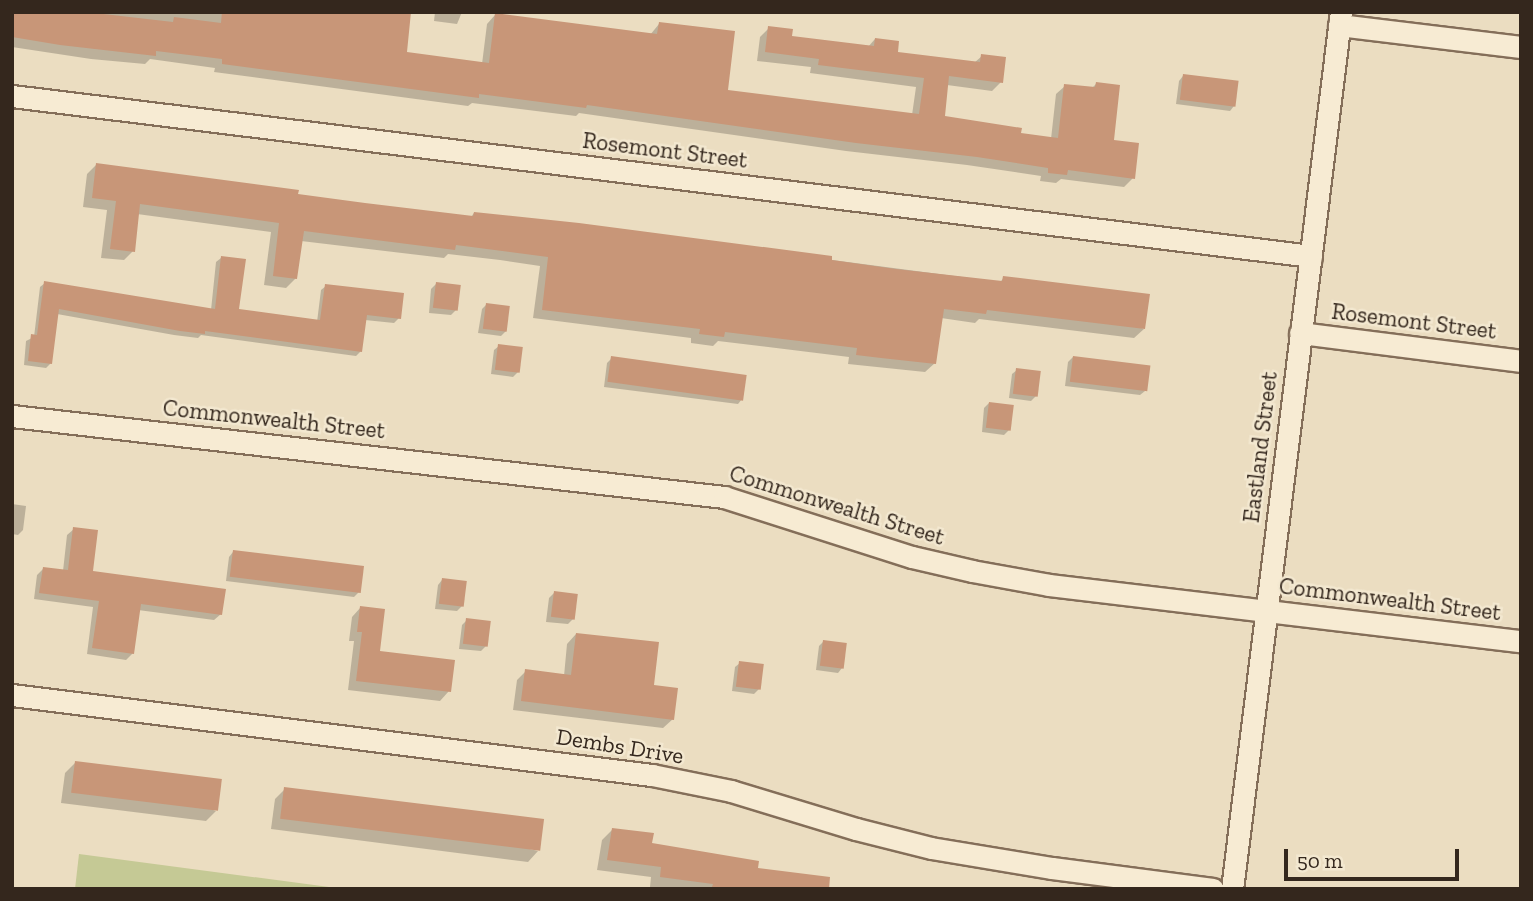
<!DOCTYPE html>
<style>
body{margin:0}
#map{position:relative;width:1533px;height:901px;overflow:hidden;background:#ebddc1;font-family:"Zilla Slab",serif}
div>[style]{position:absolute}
.green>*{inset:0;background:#c5c995}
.shadow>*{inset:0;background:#0003}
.building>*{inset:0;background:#c89678;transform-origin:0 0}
.roads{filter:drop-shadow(2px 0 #846e59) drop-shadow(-2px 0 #846e59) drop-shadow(0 2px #846e59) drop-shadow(0 -2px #846e59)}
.street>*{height:21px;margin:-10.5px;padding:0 10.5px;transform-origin:10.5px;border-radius:10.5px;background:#f7ebd3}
span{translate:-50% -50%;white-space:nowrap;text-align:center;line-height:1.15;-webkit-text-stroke:5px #f3e8d0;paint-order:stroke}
.street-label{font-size:23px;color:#34271d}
.frame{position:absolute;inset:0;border:14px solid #34271d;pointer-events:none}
.scale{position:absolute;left:1284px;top:849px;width:175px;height:32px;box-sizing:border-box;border:4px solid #34271d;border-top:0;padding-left:9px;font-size:21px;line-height:24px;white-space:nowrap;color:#34271d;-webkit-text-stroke:5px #f3e8d0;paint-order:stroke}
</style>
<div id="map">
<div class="green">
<i style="clip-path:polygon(79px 854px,344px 889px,75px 889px)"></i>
</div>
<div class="shadow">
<i style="clip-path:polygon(12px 12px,410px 12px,405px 54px,482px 64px,487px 24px,495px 15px,650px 35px,659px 24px,726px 91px,912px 115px,916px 87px,810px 73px,811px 67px,757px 61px,760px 37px,769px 28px,790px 37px,868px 47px,875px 39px,896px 54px,974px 63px,982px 56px,1001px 82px,992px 91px,947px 85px,943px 118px,1019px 135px,1051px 139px,1056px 94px,1065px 86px,1091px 89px,1096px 84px,1112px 141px,1133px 178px,1124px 187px,1061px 179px,1056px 183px,1040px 181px,1041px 176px,967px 165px,846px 151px,579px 113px,576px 116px,472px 103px,468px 106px,214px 72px,215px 68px,150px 59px,145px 64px,91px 59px,12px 47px)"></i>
<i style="clip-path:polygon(435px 12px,462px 12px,457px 24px,434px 21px)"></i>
<i style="clip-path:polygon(1183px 76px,1234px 106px,1230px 111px,1176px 104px,1179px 81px)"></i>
<i style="clip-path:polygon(97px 164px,296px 196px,471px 217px,474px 213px,1000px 282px,1004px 278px,1144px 329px,1134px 338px,979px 319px,975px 323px,941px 318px,935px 363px,925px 372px,848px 364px,849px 357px,718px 341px,713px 346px,691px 343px,691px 338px,533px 318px,540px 266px,500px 260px,448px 254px,444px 258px,301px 241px,296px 278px,286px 288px,264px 285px,271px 232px,137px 214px,133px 251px,124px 260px,101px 258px,107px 210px,83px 207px,87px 174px)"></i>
<i style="clip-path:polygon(221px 258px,237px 310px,317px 322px,321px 290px,326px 286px,399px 318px,394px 323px,365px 320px,361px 351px,356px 356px,201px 335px,198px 338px,174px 335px,57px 314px,51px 363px,46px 368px,24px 365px,26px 341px,34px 337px,40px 287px,45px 283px,211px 310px,216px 262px)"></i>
<i style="clip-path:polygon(436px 284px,456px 310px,451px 315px,429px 313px,431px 289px)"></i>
<i style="clip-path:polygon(486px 305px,506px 331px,501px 336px,478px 333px,482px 309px)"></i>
<i style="clip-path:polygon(499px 346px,518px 372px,513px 377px,491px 374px,494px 350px)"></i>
<i style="clip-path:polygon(1073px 357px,1145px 391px,1140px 395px,1065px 386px,1068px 362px)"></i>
<i style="clip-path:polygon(612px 358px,742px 399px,738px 404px,604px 387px,607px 363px)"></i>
<i style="clip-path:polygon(1017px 370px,1036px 396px,1031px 401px,1009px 398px,1012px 374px)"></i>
<i style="clip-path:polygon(989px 403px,1009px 430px,1004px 435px,982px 432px,984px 408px)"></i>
<i style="clip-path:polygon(12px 504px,26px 506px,23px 530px,18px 535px,12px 534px)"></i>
<i style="clip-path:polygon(74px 529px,91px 573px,221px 614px,214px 620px,138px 610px,133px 653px,126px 660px,87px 654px,93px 607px,34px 599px,37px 575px,43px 569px,63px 571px,67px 535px)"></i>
<i style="clip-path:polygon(233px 552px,359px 592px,354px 597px,226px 581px,229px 557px)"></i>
<i style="clip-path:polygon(442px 580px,462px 606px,457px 611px,435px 609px,438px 585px)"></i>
<i style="clip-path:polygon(554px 593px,573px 619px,568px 624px,546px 622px,549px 598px)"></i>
<i style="clip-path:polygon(361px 607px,378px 652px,449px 691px,440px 701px,348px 690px,354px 641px,349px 641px,352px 617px)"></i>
<i style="clip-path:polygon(467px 620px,486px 646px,481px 651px,459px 649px,462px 625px)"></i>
<i style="clip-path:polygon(576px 634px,652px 686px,673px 719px,663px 728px,513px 710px,517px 680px,526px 671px,564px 676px,567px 644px)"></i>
<i style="clip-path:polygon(823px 642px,842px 668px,838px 673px,816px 670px,819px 646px)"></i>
<i style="clip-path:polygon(740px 663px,759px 689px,754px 694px,732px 691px,735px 667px)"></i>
<i style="clip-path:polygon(75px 763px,216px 811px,206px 821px,61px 803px,65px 773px)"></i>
<i style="clip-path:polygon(285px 789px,538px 851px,528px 862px,271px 829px,275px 799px)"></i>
<i style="clip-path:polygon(612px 830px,650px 845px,824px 889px,650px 887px,651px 877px,597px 870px,602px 840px)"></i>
</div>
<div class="building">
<i style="clip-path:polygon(12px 12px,86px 12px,173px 22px,174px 17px,221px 23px,222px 12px,411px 12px,407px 52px,489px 63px,495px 13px,657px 34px,659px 22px,735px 31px,728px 90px,919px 114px,924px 78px,818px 65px,819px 59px,765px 52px,768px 26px,793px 29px,792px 36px,874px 46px,875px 38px,899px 41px,898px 52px,980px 62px,981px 54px,1006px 57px,1003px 83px,949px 76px,945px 116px,1022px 128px,1021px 133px,1058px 138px,1064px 84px,1095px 87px,1096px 82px,1120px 85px,1114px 140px,1139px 143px,1135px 179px,1068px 170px,1067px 175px,1048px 173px,1048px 168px,977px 157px,856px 143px,587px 105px,586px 108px,479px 94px,479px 98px,222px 64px,222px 59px,156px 51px,156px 56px,60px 45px,12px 37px)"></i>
<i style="left:1183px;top:74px;width:56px;height:26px;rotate:7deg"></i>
<i style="clip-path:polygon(96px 163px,299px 190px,298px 194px,365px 203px,473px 216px,474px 212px,579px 223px,832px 256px,832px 260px,896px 269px,1002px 281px,1003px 276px,1150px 294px,1145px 329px,987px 310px,986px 314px,944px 309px,936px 364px,881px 358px,856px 355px,857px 348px,725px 332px,724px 337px,699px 334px,700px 329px,542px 310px,548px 257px,456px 245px,455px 250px,304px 231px,297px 279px,273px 276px,279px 223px,140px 204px,135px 252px,110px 249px,116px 201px,92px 198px)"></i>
<i style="clip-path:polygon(221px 256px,246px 259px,239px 309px,320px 320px,325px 284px,404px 293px,401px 319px,367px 315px,362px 352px,205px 331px,205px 334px,180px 331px,59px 309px,52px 364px,28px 361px,31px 334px,37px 335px,44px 281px,215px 309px)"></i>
<i style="left:436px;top:282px;width:25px;height:26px;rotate:7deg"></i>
<i style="left:486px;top:303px;width:24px;height:26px;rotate:7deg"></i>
<i style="left:498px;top:344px;width:25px;height:26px;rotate:7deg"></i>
<i style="left:611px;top:356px;width:137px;height:26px;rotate:8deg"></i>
<i style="left:1073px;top:356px;width:78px;height:26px;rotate:7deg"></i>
<i style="left:1016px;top:368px;width:25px;height:26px;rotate:7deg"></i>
<i style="left:989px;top:402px;width:25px;height:26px;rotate:7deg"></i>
<i style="clip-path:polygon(73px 527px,98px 530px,93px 571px,226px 589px,222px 615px,141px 604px,134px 654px,92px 648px,99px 601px,39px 593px,43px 567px,68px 570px)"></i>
<i style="left:233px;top:550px;width:132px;height:27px;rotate:7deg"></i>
<i style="left:442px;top:578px;width:25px;height:26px;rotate:7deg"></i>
<i style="left:554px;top:591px;width:24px;height:26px;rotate:7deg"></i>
<i style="clip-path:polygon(360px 606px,385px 609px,380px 651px,455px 660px,451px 692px,356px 681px,362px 632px,357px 632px)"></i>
<i style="left:466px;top:618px;width:25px;height:26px;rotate:7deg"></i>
<i style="clip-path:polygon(576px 633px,659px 642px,654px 685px,678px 688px,674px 720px,521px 701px,525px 669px,571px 675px)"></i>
<i style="left:823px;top:640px;width:24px;height:26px;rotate:7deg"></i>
<i style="left:739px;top:661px;width:25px;height:26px;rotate:7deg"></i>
<i style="left:75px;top:761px;width:148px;height:32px;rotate:7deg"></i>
<i style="left:284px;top:787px;width:262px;height:32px;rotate:7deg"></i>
<i style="clip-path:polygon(612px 828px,654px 833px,652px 843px,759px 861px,758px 868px,830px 877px,829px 889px,725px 889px,712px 887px,713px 884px,660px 877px,661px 867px,607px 860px)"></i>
</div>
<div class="roads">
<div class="street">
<i style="left:1339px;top:25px;width:183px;rotate:6.9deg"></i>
<i style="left:12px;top:96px;width:1309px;rotate:7.02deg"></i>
<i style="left:1300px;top:333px;width:223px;rotate:7.2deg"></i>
<i style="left:12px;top:416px;width:717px;rotate:6.49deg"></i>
<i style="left:724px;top:497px;width:197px;rotate:17.7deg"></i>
<i style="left:912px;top:557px;width:62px;rotate:13.1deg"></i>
<i style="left:972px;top:571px;width:78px;rotate:10.3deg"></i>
<i style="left:1049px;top:585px;width:475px;rotate:6.8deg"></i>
<i style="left:12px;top:695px;width:645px;rotate:7.13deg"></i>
<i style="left:652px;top:775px;width:81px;rotate:11.4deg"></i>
<i style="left:731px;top:791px;width:131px;rotate:16.9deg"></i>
<i style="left:856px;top:829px;width:77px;rotate:14.2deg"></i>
<i style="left:931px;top:848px;width:123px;rotate:9.4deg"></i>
<i style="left:1052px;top:868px;width:162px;rotate:7.4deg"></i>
<i style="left:1232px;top:889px;width:884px;rotate:-82.92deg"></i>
</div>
</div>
<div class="street-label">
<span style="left:665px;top:150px;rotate:7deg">Rosemont Street</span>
<span style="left:1414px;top:321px;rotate:7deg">Rosemont Street</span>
<span style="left:274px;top:419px;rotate:6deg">Commonwealth Street</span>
<span style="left:1260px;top:447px;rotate:-83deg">Eastland Street</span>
<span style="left:837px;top:505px;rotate:17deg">Commonwealth Street</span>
<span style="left:1390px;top:599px;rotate:7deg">Commonwealth Street</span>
<span style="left:620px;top:746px;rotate:9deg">Dembs Drive</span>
</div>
<div class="frame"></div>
<div class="scale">50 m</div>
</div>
